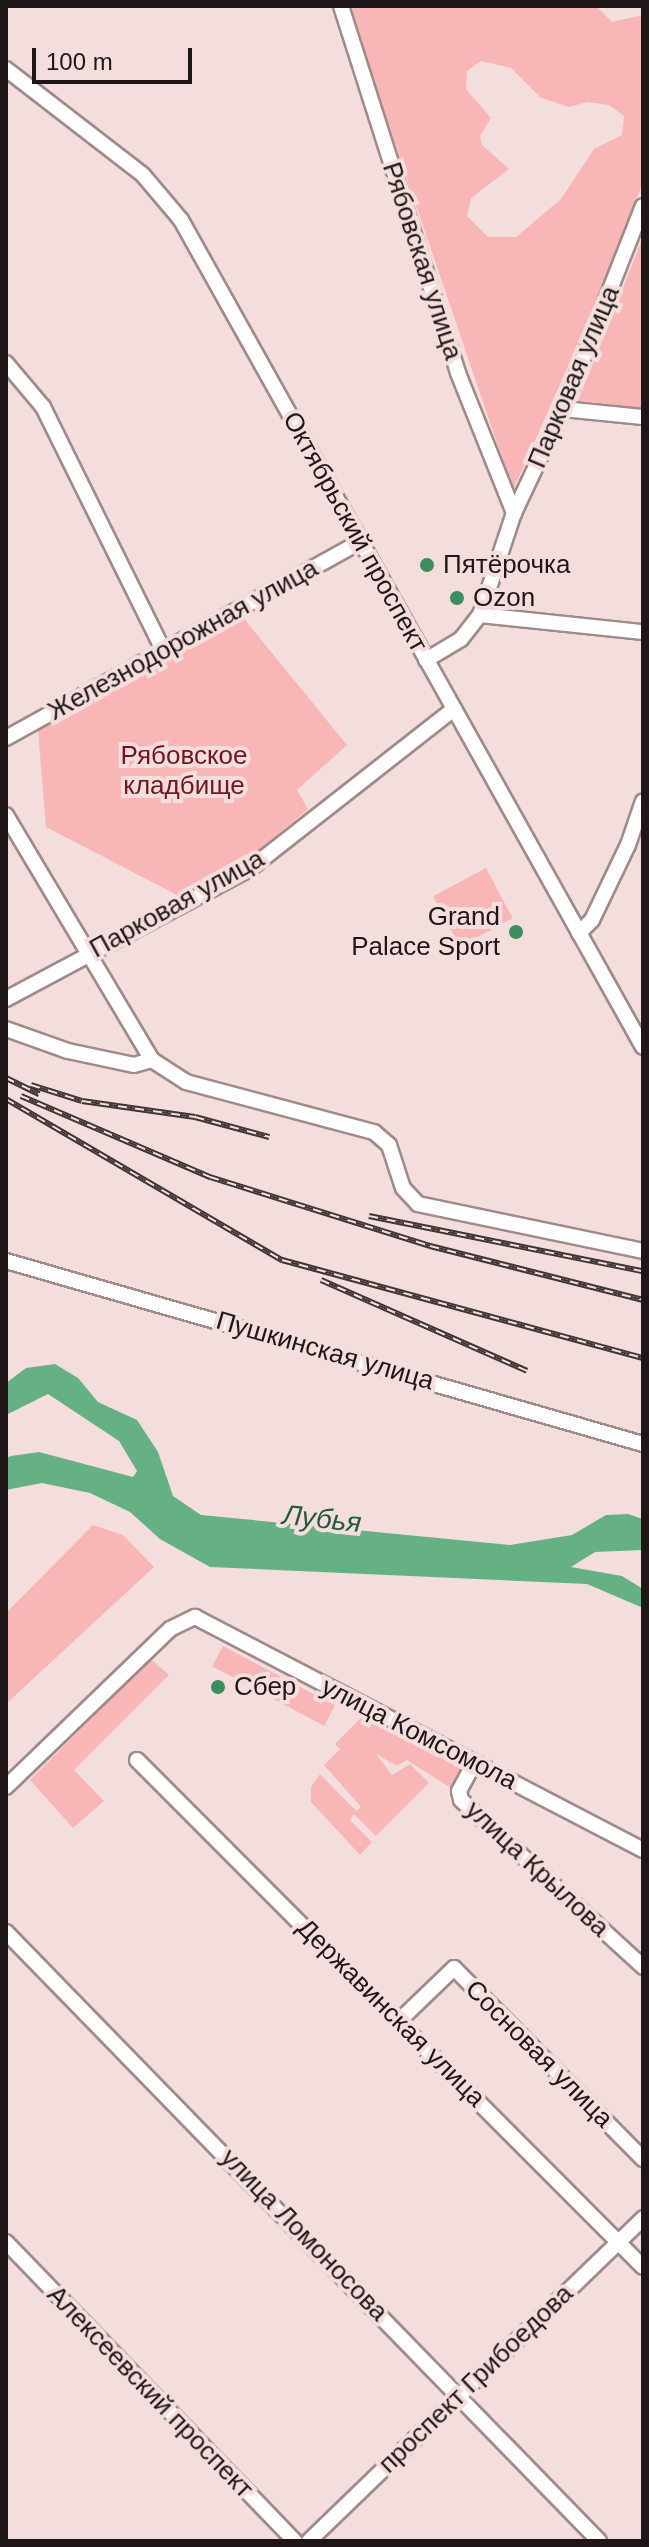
<!DOCTYPE html>
<meta charset="utf-8">
<style>
body{margin:0}
#map{position:relative;width:649px;height:2547px;overflow:hidden;background:#f3dedd;font-family:Helvetica,sans-serif}
div>[style]{position:absolute}
.green>*{inset:0;background:#f8b7b6;transform-origin:0 0}
.water>*{inset:0;background:#66b184}
.roads{filter:drop-shadow(2px 0 #9e8b8a) drop-shadow(-2px 0 #9e8b8a) drop-shadow(0 2px #9e8b8a) drop-shadow(0 -2px #9e8b8a)}
.minor>*{height:14px;margin:-7px;padding:0 7px;transform-origin:7px;border-radius:7px;background:#fff}
.rail>*{height:6px;margin-top:-3px;transform-origin:0;background:repeating-linear-gradient(90deg,#f3dedd 0 9px,#3f3535 0 18px);box-sizing:border-box;border-block:2px solid #3f3535}
.dots>*{width:22px;height:22px;translate:-50% -50%;box-sizing:border-box;border:4px solid #f3dedd;border-radius:50%}
span{translate:-50% -50%;white-space:nowrap;text-align:center;line-height:1.15;-webkit-text-stroke:8px #f3dedd;paint-order:stroke}
.street-label{font-size:26px;color:#1f1717}
.poi-label{font-size:26px;color:#1f1717}
.left{translate:0 -50%;text-align:left}
.right{translate:-100% -50%;text-align:right}
.park-label{font-size:26px;color:#771422}
.water-label{font-size:28px;color:#235b3c;font-style:italic}
.frame{position:absolute;inset:0;border:8px solid #1f1717;pointer-events:none}
.scale{position:absolute;left:32px;top:48px;width:160px;height:36px;box-sizing:border-box;border:4px solid #1f1717;border-top:0;padding-left:10px;font-size:24px;line-height:28px;white-space:nowrap;color:#1f1717;-webkit-text-stroke:6px #f3dedd;paint-order:stroke}
</style>
<div id="map">
<div class="green">
<i style="clip-path:polygon(evenodd,348px 6px,596px 6px,612px 22px,643px 15px,643px 182px,606px 281px,513px 490px,348px 6px,481px 61px,511px 68px,541px 98px,569px 107px,587px 102px,609px 105px,624px 116px,622px 135px,594px 149px,561px 199px,516px 237px,488px 237px,467px 216px,471px 198px,509px 169px,482px 145px,480px 136px,491px 118px,466px 89px,467px 71px,481px 61px)"></i>
<i style="clip-path:polygon(643px 237px,643px 408px,578px 401px)"></i>
<i style="clip-path:polygon(241px 615px,347px 745px,297px 790px,308px 809px,246px 861px,179px 896px,46px 827px,38px 730px)"></i>
<i style="left:486px;top:868px;width:57px;height:60px;rotate:62deg"></i>
<i style="clip-path:polygon(93px 1525px,123px 1535px,154px 1567px,6px 1704px,6px 1613px)"></i>
<i style="left:223px;top:1646px;width:127px;height:23px;rotate:28deg"></i>
<i style="clip-path:polygon(151px 1659px,169px 1675px,74px 1770px,104px 1801px,73px 1828px,30px 1780px)"></i>
<i style="clip-path:polygon(361px 1718px,462px 1768px,451px 1788px,407px 1760px,397px 1766px,376px 1754px,392px 1775px,410px 1764px,429px 1783px,376px 1836px,354px 1814px,350px 1820px,372px 1842px,360px 1855px,311px 1802px,311px 1787px,320px 1774px,356px 1811px,361px 1807px,324px 1765px,340px 1749px,335px 1744px)"></i>
</div>
<div class="water">
<i style="clip-path:polygon(55px 1364px,78px 1378px,98px 1402px,137px 1420px,158px 1452px,173px 1496px,201px 1515px,510px 1545px,572px 1535px,606px 1515px,628px 1514px,643px 1519px,643px 1550px,595px 1552px,571px 1567px,622px 1576px,643px 1589px,643px 1608px,587px 1584px,210px 1567px,160px 1539px,130px 1512px,90px 1493px,42px 1483px,6px 1490px,6px 1458px,11px 1456px,39px 1452px,133px 1477px,137px 1471px,119px 1441px,48px 1394px,6px 1415px,6px 1383px,26px 1368px)"></i>
</div>
<div class="roads">
<div class="minor">
<i style="left:341px;top:6px;width:385px;rotate:72.3deg"></i>
<i style="left:458px;top:373px;width:151px;rotate:68.2deg"></i>
<i style="left:6px;top:69px;width:173px;rotate:37.7deg"></i>
<i style="left:143px;top:175px;width:59px;rotate:49.8deg"></i>
<i style="left:181px;top:220px;width:947px;rotate:60.81deg"></i>
<i style="left:6px;top:363px;width:57px;rotate:49.9deg"></i>
<i style="left:43px;top:407px;width:273px;rotate:63.7deg"></i>
<i style="left:563px;top:409px;width:80px;rotate:5.7deg"></i>
<i style="left:480px;top:615px;width:164px;rotate:6deg"></i>
<i style="left:426px;top:660px;width:41px;rotate:-31deg"></i>
<i style="left:461px;top:639px;width:31px;rotate:-52deg"></i>
<i style="left:480px;top:615px;width:108px;rotate:-71.6deg"></i>
<i style="left:514px;top:513px;width:115px;rotate:-64.8deg"></i>
<i style="left:563px;top:409px;width:218px;rotate:-68.5deg"></i>
<i style="left:6px;top:738px;width:405px;rotate:-29deg"></i>
<i style="left:6px;top:815px;width:285px;rotate:59.2deg"></i>
<i style="left:579px;top:933px;width:18px;rotate:-45deg"></i>
<i style="left:592px;top:920px;width:83px;rotate:-64.4deg"></i>
<i style="left:628px;top:845px;width:46px;rotate:-71.2deg"></i>
<i style="left:6px;top:999px;width:278px;rotate:-28.1deg"></i>
<i style="left:251px;top:868px;width:258px;rotate:-38.1deg"></i>
<i style="left:6px;top:1029px;width:66px;rotate:19.5deg"></i>
<i style="left:68px;top:1051px;width:67px;rotate:12deg"></i>
<i style="left:134px;top:1065px;width:19px;rotate:-16deg"></i>
<i style="left:152px;top:1060px;width:40px;rotate:32.9deg"></i>
<i style="left:186px;top:1082px;width:195px;rotate:14.9deg"></i>
<i style="left:374px;top:1132px;width:20px;rotate:41deg"></i>
<i style="left:389px;top:1145px;width:45px;rotate:72deg"></i>
<i style="left:403px;top:1188px;width:22px;rotate:47deg"></i>
<i style="left:418px;top:1204px;width:230px;rotate:11.8deg"></i>
<i style="left:6px;top:1261px;width:663px;rotate:16.03deg"></i>
<i style="left:137px;top:1760px;width:716px;rotate:45.06deg"></i>
<i style="left:474px;top:1763px;width:32px;rotate:118deg"></i>
<i style="left:459px;top:1791px;width:9px;rotate:77deg"></i>
<i style="left:461px;top:1800px;width:247px;rotate:42.5deg"></i>
<i style="left:6px;top:1787px;width:228px;rotate:-43.9deg"></i>
<i style="left:170px;top:1629px;width:28px;rotate:-26deg"></i>
<i style="left:195px;top:1617px;width:505px;rotate:27.48deg"></i>
<i style="left:6px;top:1932px;width:850px;rotate:45.76deg"></i>
<i style="left:400px;top:2020px;width:75px;rotate:-43.9deg"></i>
<i style="left:454px;top:1968px;width:269px;rotate:45.3deg"></i>
<i style="left:6px;top:2242px;width:416px;rotate:46deg"></i>
<i style="left:309px;top:2541px;width:465px;rotate:-44deg"></i>
</div>
</div>
<div class="rail">
<i style="left:6px;top:1078px;width:37px;rotate:26deg"></i>
<i style="left:31px;top:1085px;width:53px;rotate:17.4deg"></i>
<i style="left:82px;top:1101px;width:114px;rotate:8.1deg"></i>
<i style="left:195px;top:1117px;width:77px;rotate:15.1deg"></i>
<i style="left:21px;top:1096px;width:206px;rotate:23.2deg"></i>
<i style="left:210px;top:1177px;width:231px;rotate:17.4deg"></i>
<i style="left:430px;top:1246px;width:220px;rotate:14.2deg"></i>
<i style="left:6px;top:1099px;width:320px;rotate:30.3deg"></i>
<i style="left:282px;top:1260px;width:374px;rotate:15.2deg"></i>
<i style="left:369px;top:1216px;width:279px;rotate:11.4deg"></i>
<i style="left:321px;top:1280px;width:225px;rotate:23.8deg"></i>
</div>
<div class="dots">
<i style="left:427px;top:565px;background:#3b8e5f"></i>
<i style="left:457px;top:598px;background:#3b8e5f"></i>
<i style="left:516px;top:932px;background:#3b8e5f"></i>
<i style="left:218px;top:1687px;background:#3b8e5f"></i>
</div>
<div class="street-label">
<span style="left:422px;top:261px;rotate:72deg">Рябовская улица</span>
<span style="left:574px;top:377px;rotate:-67deg">Парковая улица</span>
<span style="left:355px;top:532px;rotate:61deg">Октябрьский проспект</span>
<span style="left:183px;top:640px;rotate:-29deg">Железнодорожная улица</span>
<span style="left:177px;top:904px;rotate:-29deg">Парковая улица</span>
<span style="left:325px;top:1351px;rotate:16deg">Пушкинская улица</span>
<span style="left:419px;top:1734px;rotate:27deg">улица Комсомола</span>
<span style="left:537px;top:1869px;rotate:43deg">улица Крылова</span>
<span style="left:391px;top:2013px;rotate:45deg">Державинская улица</span>
<span style="left:539px;top:2054px;rotate:45deg">Сосновая улица</span>
<span style="left:304px;top:2235px;rotate:46deg">улица Ломоносова</span>
<span style="left:476px;top:2379px;rotate:-44deg">проспект Грибоедова</span>
<span style="left:150px;top:2392px;rotate:46deg">Алексеевский проспект</span>
</div>
<div class="poi-label">
<span class="left" style="left:443px;top:565px">Пятёрочка</span>
<span class="left" style="left:473px;top:598px">Ozon</span>
<span class="right" style="left:500px;top:932px">Grand<br>Palace Sport</span>
<span class="left" style="left:234px;top:1687px">Сбер</span>
</div>
<div class="park-label">
<span style="left:184px;top:771px">Рябовское<br>кладбище</span>
</div>
<div class="water-label">
<span style="left:322px;top:1519px;rotate:6deg">Лубья</span>
</div>
<div class="frame"></div>
<div class="scale">100 m</div>
</div>
